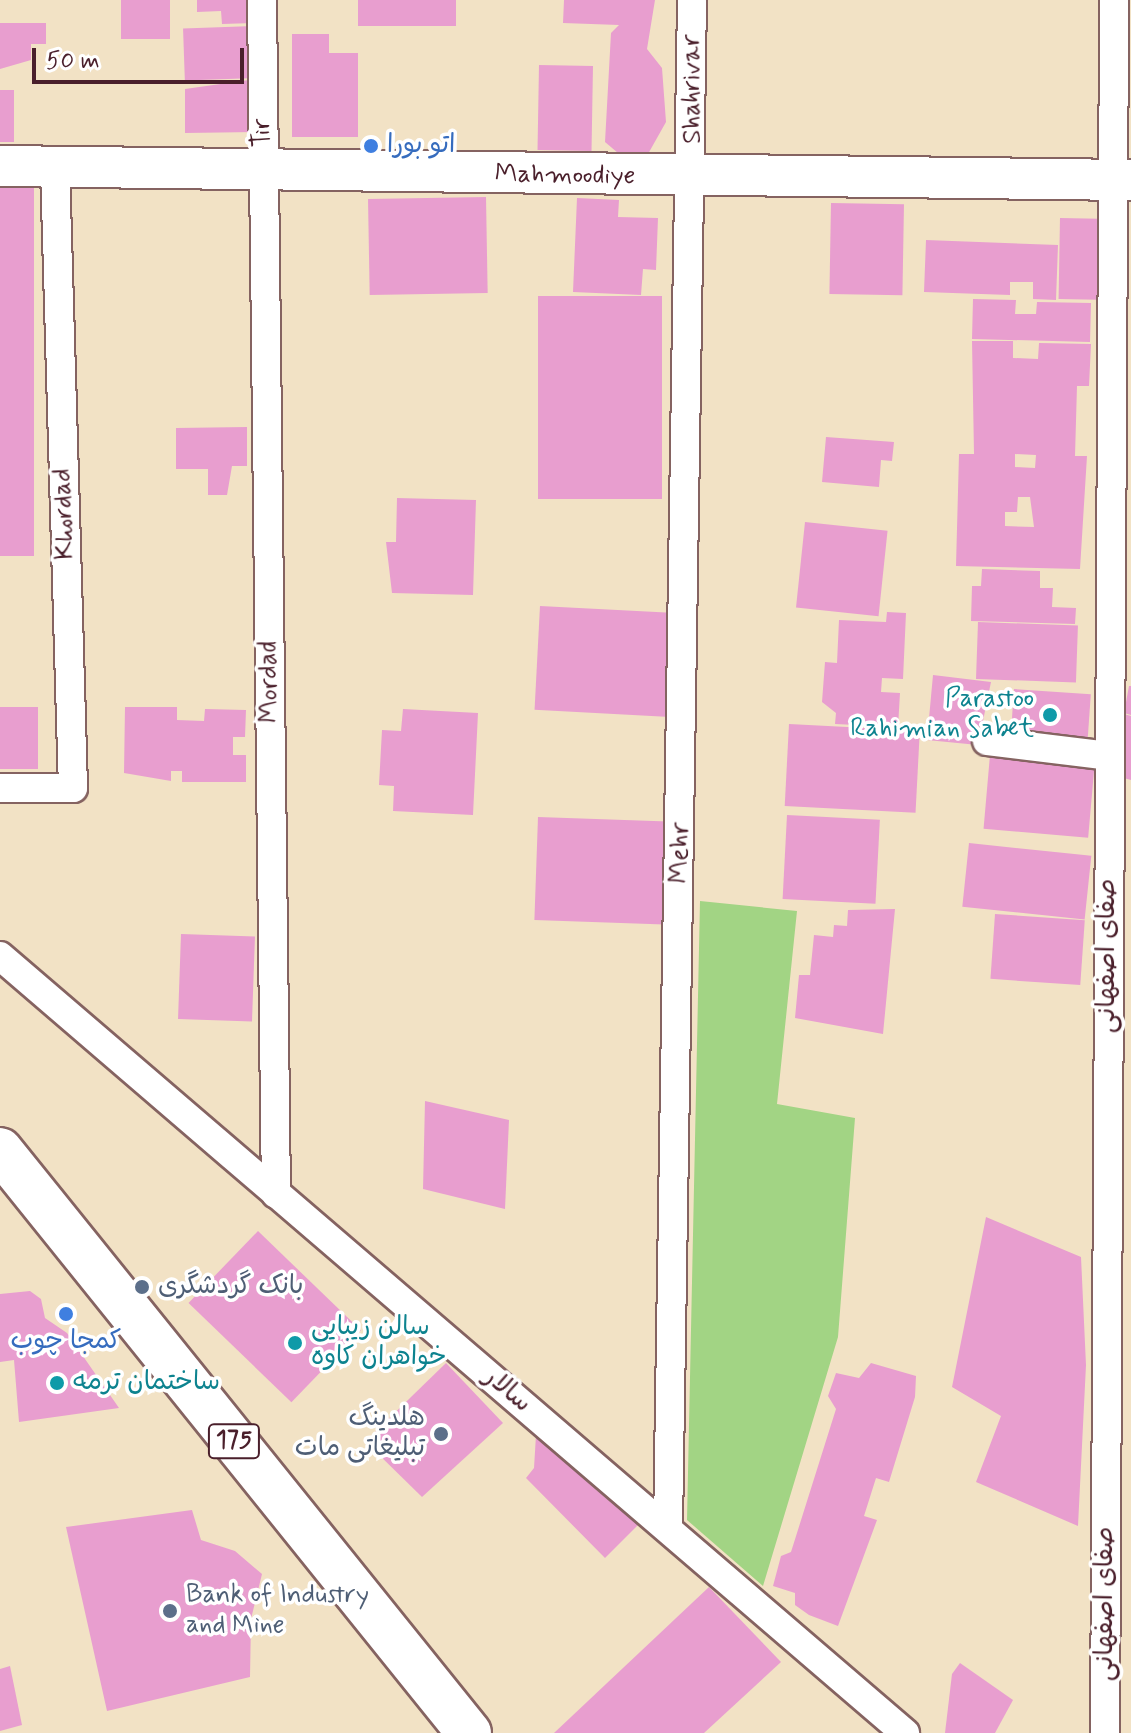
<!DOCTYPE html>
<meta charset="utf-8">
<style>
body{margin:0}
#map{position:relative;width:1131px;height:1733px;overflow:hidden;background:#f2e2c5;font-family:Mynerve,"Playpen Sans Arabic",sans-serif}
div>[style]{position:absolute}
.green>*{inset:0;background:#a2d484}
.building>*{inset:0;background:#e89ecf;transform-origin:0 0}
.roads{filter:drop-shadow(2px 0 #856361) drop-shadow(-2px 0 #856361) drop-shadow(0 2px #856361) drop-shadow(0 -2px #856361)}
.street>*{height:28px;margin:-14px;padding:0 14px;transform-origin:14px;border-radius:14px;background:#fff}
.secondary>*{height:40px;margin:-20px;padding:0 20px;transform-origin:20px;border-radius:20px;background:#fff}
.primary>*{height:44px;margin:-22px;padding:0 22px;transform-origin:22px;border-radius:22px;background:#fff}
.dots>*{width:22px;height:22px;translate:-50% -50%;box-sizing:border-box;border:4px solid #fff;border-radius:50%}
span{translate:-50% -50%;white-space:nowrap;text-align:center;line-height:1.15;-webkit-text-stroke:7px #fff;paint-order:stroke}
.shield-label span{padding:2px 6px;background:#fff;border:2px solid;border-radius:6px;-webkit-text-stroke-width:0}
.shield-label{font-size:24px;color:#4a1f2b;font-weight:700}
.street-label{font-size:26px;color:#4a1f2b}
.shop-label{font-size:26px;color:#366cbe}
.left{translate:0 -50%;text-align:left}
.culture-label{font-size:26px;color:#0d838f}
.right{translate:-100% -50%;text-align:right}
.service-label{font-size:26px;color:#4e5e75}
.scale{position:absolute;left:32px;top:48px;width:212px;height:36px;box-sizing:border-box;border:4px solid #4a1f2b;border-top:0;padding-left:10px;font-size:24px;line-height:28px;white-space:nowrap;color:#4a1f2b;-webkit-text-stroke:6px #fff;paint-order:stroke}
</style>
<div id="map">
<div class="green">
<i style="clip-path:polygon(700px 901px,797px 911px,777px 1104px,855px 1118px,838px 1337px,763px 1586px,687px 1520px)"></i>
</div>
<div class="building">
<i style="left:121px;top:0;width:49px;height:39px"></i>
<i style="clip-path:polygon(197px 0,254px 0,254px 23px,222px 24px,221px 11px,197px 12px)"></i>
<i style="left:358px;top:0;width:98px;height:26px"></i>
<i style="clip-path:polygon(564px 0,655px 0,647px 49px,662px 68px,666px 122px,648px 154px,618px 153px,605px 142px,611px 33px,619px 25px,563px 23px)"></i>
<i style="clip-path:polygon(0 23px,46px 23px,46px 44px,31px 44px,31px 60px,0 69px)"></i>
<i style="left:254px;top:26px;width:52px;height:71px;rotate:88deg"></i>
<i style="clip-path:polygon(292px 34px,329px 34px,329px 53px,358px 53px,358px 137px,292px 137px)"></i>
<i style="left:539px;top:65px;width:54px;height:85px;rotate:1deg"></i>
<i style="clip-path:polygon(256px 79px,257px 132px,185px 133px,185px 89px)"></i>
<i style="left:14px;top:90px;width:52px;height:14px;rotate:90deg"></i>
<i style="left:0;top:184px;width:34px;height:372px"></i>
<i style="left:486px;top:197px;width:96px;height:118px;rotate:89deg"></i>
<i style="clip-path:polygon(577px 198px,619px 200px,618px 217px,658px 218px,656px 270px,643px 269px,641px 295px,573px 292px)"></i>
<i style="left:831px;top:203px;width:73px;height:91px;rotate:1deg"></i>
<i style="left:1060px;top:218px;width:39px;height:81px;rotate:1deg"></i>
<i style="clip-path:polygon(926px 240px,1058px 245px,1056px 300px,1033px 299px,1033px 282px,1010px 282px,1010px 295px,924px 292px)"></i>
<i style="left:538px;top:296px;width:124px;height:203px"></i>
<i style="clip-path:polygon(973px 299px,1016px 300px,1015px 314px,1036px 314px,1037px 302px,1091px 303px,1090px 342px,972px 339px)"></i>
<i style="clip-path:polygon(evenodd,972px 341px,1013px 341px,1013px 358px,1038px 359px,1039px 343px,1091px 344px,1089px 386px,1077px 386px,1075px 456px,1087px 456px,1080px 569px,956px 566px,959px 454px,974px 454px,972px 341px,1015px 454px,1036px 455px,1035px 468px,1015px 467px,1015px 454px,972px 341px,1018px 497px,1030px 497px,1034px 527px,1005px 526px,1005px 512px,1017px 512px,1018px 497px)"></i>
<i style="clip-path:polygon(247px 427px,247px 466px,232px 466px,227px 495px,208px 495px,208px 469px,176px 469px,176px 428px)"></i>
<i style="clip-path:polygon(826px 437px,894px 442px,892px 461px,881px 460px,879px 487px,822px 482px)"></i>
<i style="clip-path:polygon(397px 498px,476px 500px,473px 595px,392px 593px,386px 542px,396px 542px)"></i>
<i style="left:805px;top:522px;width:83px;height:86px;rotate:6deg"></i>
<i style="clip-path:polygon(982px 569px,1040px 571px,1040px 588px,1053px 588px,1052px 607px,1076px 608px,1075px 624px,971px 621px,972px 586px,981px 586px)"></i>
<i style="left:540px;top:606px;width:131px;height:104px;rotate:3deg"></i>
<i style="clip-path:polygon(887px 612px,906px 613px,903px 679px,882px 678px,881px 692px,900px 693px,898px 727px,835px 724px,836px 713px,822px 702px,825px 662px,837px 663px,839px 620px,886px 622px)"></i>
<i style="left:978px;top:622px;width:100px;height:57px;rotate:2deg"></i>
<i style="clip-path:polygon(933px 675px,991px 682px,978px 745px,927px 740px)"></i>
<i style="clip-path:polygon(1129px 686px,1131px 686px,1131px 715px,1124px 713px)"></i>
<i style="left:1014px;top:689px;width:77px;height:46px;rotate:4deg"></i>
<i style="left:0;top:707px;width:38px;height:62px"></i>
<i style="clip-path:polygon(125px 707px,177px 707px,177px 720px,204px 721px,205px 709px,246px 710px,245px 737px,233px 737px,233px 755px,246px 755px,246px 782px,182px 782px,182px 771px,171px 771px,171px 781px,124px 773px)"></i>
<i style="clip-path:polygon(403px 709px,478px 713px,473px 815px,393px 811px,394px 786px,379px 785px,382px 730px,401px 731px)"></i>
<i style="clip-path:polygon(1124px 714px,1131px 716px,1131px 780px,1120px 777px)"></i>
<i style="left:789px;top:724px;width:131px;height:82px;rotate:3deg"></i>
<i style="left:990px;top:755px;width:105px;height:74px;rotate:5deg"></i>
<i style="left:787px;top:815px;width:93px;height:84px;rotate:3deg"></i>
<i style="left:538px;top:817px;width:130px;height:103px;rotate:2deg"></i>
<i style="left:969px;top:843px;width:123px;height:64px;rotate:6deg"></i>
<i style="clip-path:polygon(895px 909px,883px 1034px,795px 1018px,799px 975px,810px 975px,814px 935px,833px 937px,834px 925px,847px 926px,848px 910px)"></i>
<i style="left:995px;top:914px;width:90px;height:65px;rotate:4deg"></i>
<i style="left:181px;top:934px;width:74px;height:85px;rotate:2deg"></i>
<i style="clip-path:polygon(425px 1101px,509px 1120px,505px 1209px,423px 1189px)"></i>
<i style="clip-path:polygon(986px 1217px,1081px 1257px,1086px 1365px,1078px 1526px,976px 1482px,1001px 1416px,952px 1387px)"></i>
<i style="left:258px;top:1231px;width:143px;height:100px;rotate:44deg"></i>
<i style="clip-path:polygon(30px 1291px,41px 1299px,45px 1318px,67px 1333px,119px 1408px,19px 1422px,14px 1360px,0 1362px,0 1294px)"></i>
<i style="clip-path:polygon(446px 1363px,503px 1423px,422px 1497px,371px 1447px,374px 1433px)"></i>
<i style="clip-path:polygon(871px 1363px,916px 1376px,915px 1397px,889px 1482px,876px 1478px,864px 1516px,877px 1520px,838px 1626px,809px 1615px,795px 1605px,795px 1593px,773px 1586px,781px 1556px,791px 1552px,836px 1409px,828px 1396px,836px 1373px,859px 1378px)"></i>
<i style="clip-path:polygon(536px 1435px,639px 1524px,605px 1558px,526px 1478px,534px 1468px)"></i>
<i style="clip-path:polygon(192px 1510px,201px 1540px,235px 1551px,262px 1574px,251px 1619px,250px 1677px,107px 1711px,66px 1527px)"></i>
<i style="clip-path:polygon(709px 1587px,781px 1662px,704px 1733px,554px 1733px)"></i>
<i style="clip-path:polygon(960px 1663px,1013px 1700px,995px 1733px,945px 1733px,952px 1674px)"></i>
<i style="clip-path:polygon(10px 1666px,22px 1725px,0 1731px,0 1669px)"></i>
</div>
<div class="roads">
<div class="street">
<i style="left:262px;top:0;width:1194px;rotate:89.33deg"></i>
<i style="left:987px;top:741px;width:123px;rotate:7deg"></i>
<i style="left:0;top:788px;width:73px"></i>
<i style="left:73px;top:788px;width:620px;rotate:-91.66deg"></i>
<i style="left:0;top:956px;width:1193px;rotate:40.65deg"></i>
<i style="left:668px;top:1528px;width:1528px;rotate:-89.1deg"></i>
<i style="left:1105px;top:1733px;width:1733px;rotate:-89.7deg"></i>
</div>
<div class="secondary">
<i style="left:0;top:166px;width:1131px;rotate:0.71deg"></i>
</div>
<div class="primary">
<i style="left:0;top:1150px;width:748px;rotate:51.18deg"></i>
</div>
</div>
<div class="dots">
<i style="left:371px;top:146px;background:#3f7fe0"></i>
<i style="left:1050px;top:715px;background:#0f9aa8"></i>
<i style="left:142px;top:1287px;background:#5c6f8a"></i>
<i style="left:66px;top:1314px;background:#3f7fe0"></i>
<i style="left:295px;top:1343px;background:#0f9aa8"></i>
<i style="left:57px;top:1383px;background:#0f9aa8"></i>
<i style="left:441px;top:1434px;background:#5c6f8a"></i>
<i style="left:170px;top:1611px;background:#5c6f8a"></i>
</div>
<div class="shield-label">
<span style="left:234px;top:1441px">175</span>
</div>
<div class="street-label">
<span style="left:693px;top:89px;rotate:-91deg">Shahrivar</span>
<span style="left:263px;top:133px;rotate:-91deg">Tir</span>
<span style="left:565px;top:176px;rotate:1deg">Mahmoodiye</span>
<span style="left:65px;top:514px;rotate:-92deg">Khordad</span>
<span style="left:270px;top:682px;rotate:-91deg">Mordad</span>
<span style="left:681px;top:853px;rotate:-89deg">Mehr</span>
<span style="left:1108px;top:956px;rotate:-90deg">صفای اصفهانی</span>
<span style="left:507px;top:1391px;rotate:40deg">سالار</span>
<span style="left:1106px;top:1604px;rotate:-90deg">صفای اصفهانی</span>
</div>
<div class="shop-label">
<span class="left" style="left:387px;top:146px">اتو بورا</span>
<span style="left:66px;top:1342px">کمجا چوب</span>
</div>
<div class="culture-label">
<span class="right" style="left:1034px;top:715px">Parastoo<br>Rahimian Sabet</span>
<span class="left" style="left:311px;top:1343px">سالن زیبایی<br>خواهران کاوه</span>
<span class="left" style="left:73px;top:1383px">ساختمان ترمه</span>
</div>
<div class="service-label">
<span class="left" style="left:158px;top:1287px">بانک گردشگری</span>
<span class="right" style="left:425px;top:1434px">هلدینگ<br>تبلیغاتی مات</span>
<span class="left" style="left:186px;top:1611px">Bank of Industry<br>and Mine</span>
</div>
<div class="scale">50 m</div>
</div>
